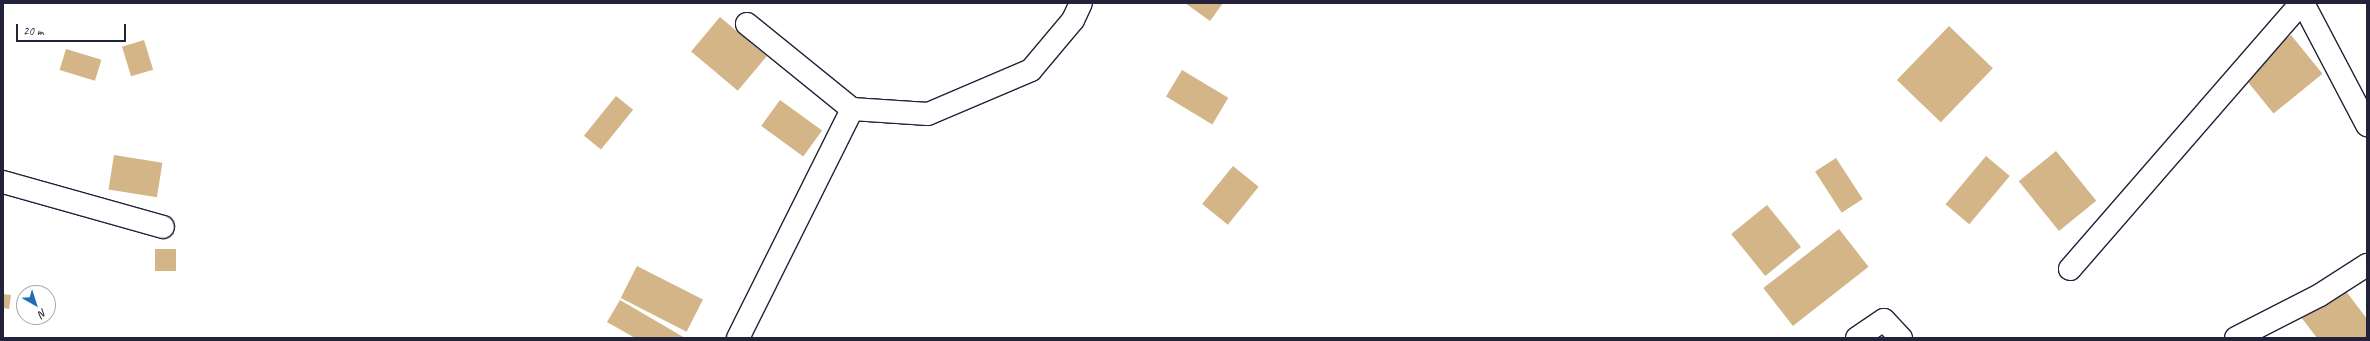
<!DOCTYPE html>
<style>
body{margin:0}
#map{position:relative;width:2370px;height:341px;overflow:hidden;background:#fff;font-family:Caveat,sans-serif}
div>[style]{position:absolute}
.building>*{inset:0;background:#d3b587;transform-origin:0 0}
.roads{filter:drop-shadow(1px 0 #22223b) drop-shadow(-1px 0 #22223b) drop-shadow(0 1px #22223b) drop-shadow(0 -1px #22223b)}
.minor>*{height:22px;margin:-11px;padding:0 11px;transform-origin:11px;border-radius:11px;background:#fff}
span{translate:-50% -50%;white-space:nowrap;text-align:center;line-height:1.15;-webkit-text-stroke:3px #fff;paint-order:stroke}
.frame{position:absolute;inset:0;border:4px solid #22223b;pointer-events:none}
.north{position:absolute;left:16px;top:285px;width:40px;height:40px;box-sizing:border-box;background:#fff;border:1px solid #a7a7b1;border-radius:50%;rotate:141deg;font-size:11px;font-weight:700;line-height:16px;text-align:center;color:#22223b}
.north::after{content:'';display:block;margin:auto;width:14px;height:18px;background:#1f6fb2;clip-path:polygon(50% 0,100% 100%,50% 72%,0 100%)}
.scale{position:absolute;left:16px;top:24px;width:110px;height:18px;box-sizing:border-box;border:2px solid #22223b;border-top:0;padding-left:5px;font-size:12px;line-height:14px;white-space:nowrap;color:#22223b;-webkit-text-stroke:3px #fff;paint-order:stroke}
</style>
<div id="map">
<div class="building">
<i style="clip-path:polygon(1185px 3px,1223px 3px,1210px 21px)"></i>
<i style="left:720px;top:17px;width:61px;height:45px;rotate:40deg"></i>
<i style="left:1949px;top:26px;width:61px;height:75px;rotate:44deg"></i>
<i style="left:2291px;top:35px;width:50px;height:63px;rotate:51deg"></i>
<i style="left:144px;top:40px;width:31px;height:23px;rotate:73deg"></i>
<i style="left:66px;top:49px;width:37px;height:22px;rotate:17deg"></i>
<i style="left:1182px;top:70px;width:54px;height:31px;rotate:31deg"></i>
<i style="left:616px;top:96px;width:22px;height:51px;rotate:39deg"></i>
<i style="left:780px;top:100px;width:52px;height:32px;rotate:36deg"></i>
<i style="left:2056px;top:151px;width:64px;height:48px;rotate:51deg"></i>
<i style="left:114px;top:155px;width:49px;height:35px;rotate:9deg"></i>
<i style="left:1986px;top:156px;width:31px;height:63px;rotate:40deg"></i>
<i style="left:1836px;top:158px;width:49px;height:25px;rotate:57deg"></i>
<i style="left:1233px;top:166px;width:33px;height:49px;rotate:39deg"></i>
<i style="left:1767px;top:205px;width:54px;height:46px;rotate:51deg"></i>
<i style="left:1839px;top:229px;width:48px;height:96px;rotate:52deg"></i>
<i style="left:155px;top:249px;width:21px;height:22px"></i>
<i style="left:637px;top:266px;width:74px;height:36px;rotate:27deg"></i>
<i style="clip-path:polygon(2342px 286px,2367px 319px,2367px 338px,2317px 338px,2301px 317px)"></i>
<i style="clip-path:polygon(3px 294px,11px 295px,9px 309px,3px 308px)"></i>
<i style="clip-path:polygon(620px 300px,685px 338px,635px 338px,607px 322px)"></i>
</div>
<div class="roads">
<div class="minor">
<i style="left:2303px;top:3px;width:138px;rotate:62.3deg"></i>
<i style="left:747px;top:24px;width:135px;rotate:39deg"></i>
<i style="left:852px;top:109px;width:76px;rotate:3.8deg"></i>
<i style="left:928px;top:114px;width:112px;rotate:-23.1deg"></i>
<i style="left:1031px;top:70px;width:65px;rotate:-50deg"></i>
<i style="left:1073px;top:20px;width:19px;rotate:-65deg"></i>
<i style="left:3px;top:182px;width:166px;rotate:15.7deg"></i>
<i style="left:2070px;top:269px;width:352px;rotate:-49deg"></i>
<i style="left:738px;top:338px;width:256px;rotate:-63.5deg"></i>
<i style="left:1857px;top:338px;width:32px;rotate:-34deg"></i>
<i style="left:1884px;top:320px;width:25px;rotate:47deg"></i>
<i style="left:2236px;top:338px;width:94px;rotate:-27.1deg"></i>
<i style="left:2320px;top:295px;width:56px;rotate:-32.6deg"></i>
</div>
</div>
<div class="frame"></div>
<div class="north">N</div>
<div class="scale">20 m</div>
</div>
